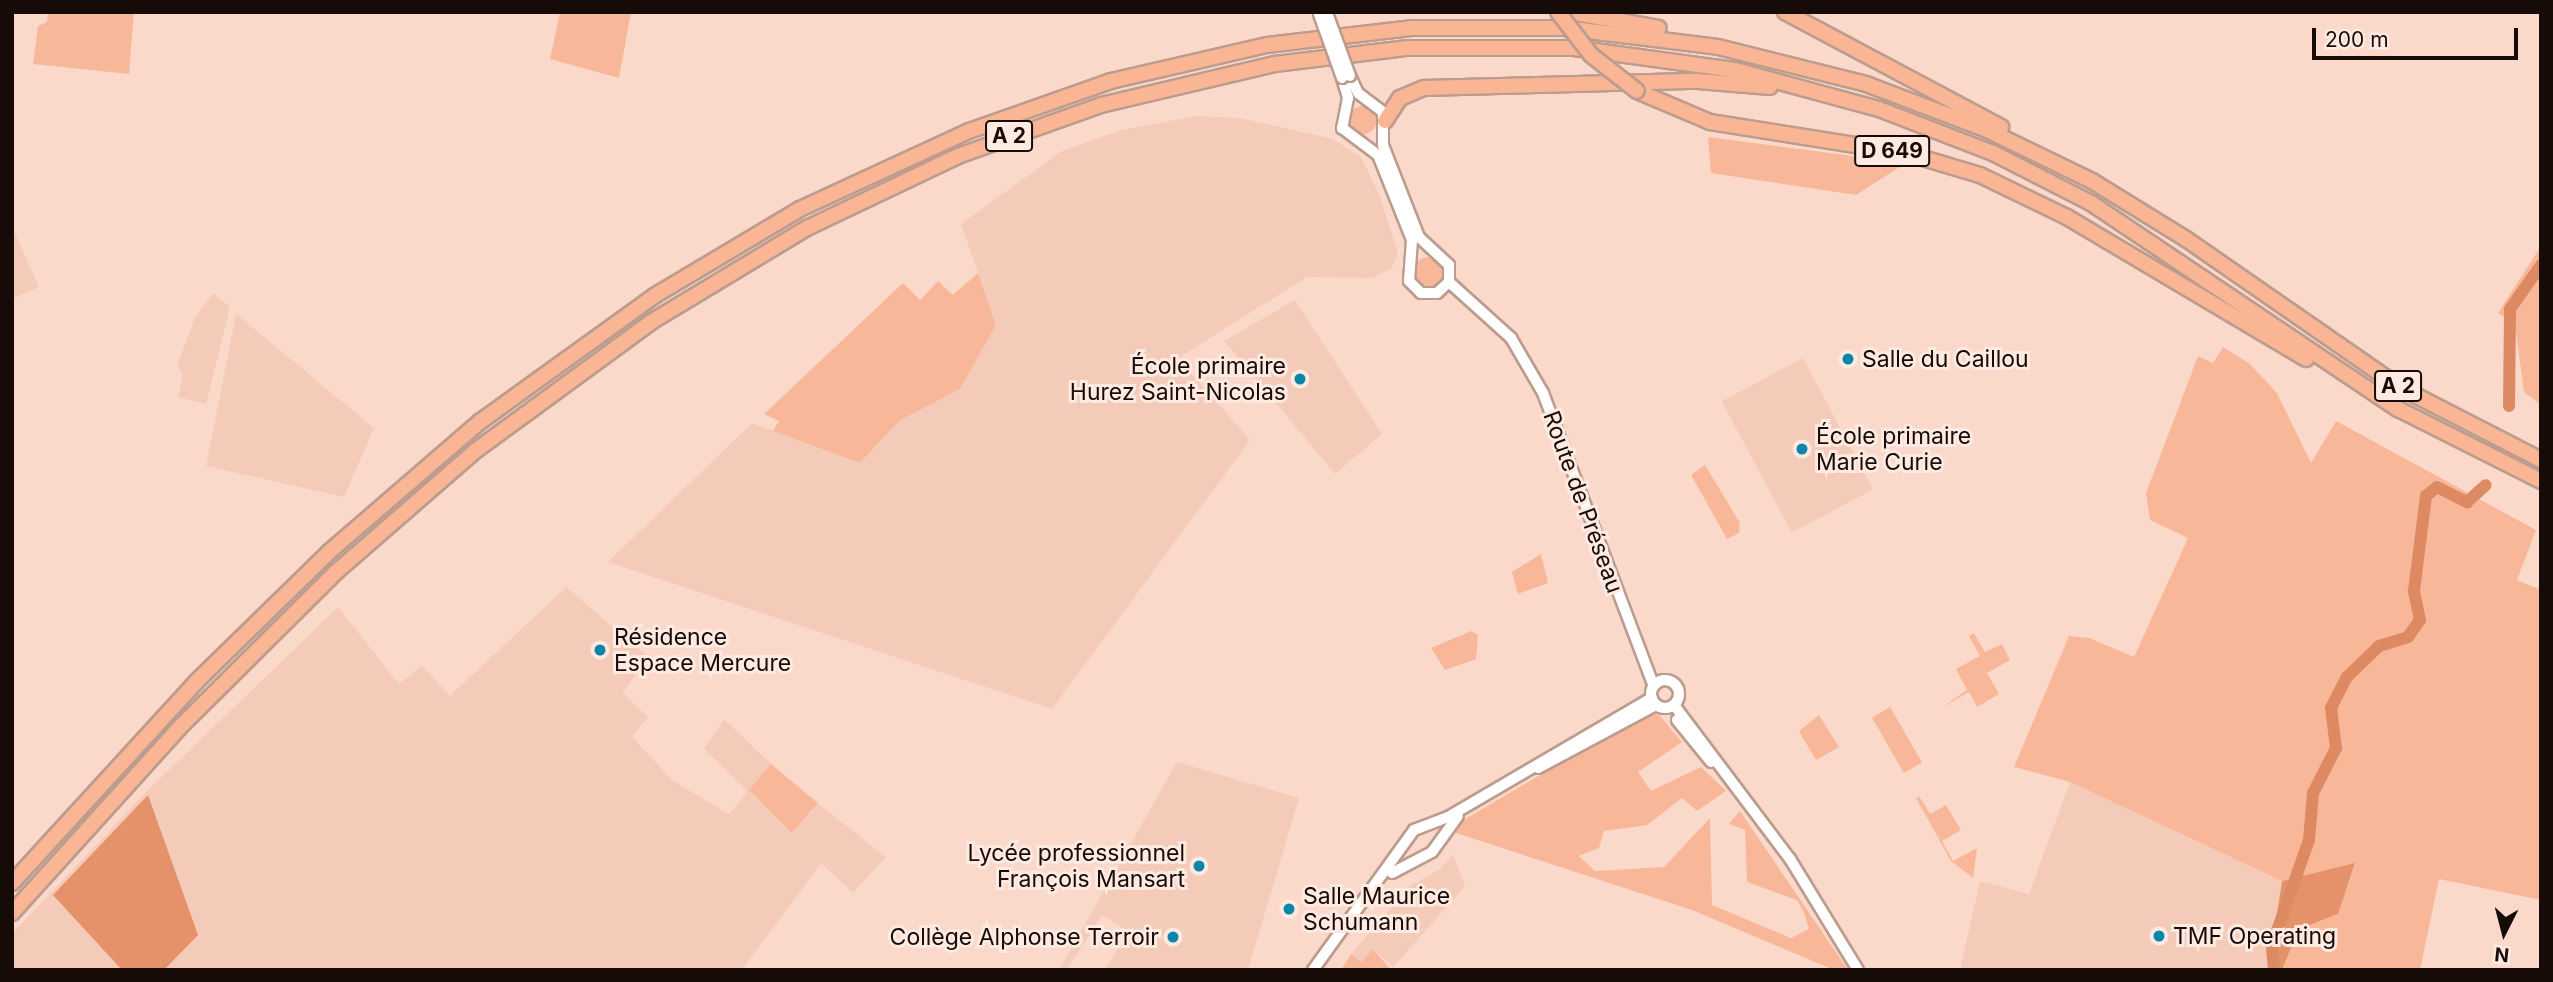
<!DOCTYPE html>
<meta charset="utf-8">
<style>
body{margin:0}
#map{position:relative;width:2553px;height:982px;overflow:hidden;background:#fbd9ca;font-family:Inter,sans-serif}
div>[style]{position:absolute}
.built>*{inset:0;background:#f4cbb9;transform-origin:0 0}
.green>*{inset:0;background:#f9b799;transform-origin:0 0}
.round{border-radius:50%}
.forest>*{inset:0;background:#e59169}
.river>*{height:12px;margin:-6px;padding:0 6px;transform-origin:6px;border-radius:6px;background:#dd8a63}
.roads{filter:drop-shadow(2px 0 #bb9c8e) drop-shadow(-2px 0 #bb9c8e) drop-shadow(0 2px #bb9c8e) drop-shadow(0 -2px #bb9c8e)}
.secondary>*{height:10px;margin:-5px;padding:0 5px;transform-origin:5px;border-radius:5px;background:#fff}
.secondary>.ring{margin:-5px;padding:0;box-sizing:content-box;background:none;border:10px solid #fff;border-radius:50%}
.motorway>*{height:14px;margin:-7px;padding:0 7px;transform-origin:7px;border-radius:7px;background:#fab594}
.bridges{filter:drop-shadow(2px 0 #bb9c8e) drop-shadow(-2px 0 #bb9c8e) drop-shadow(0 2px #bb9c8e) drop-shadow(0 -2px #bb9c8e)}
.secondary-bridge>*{height:10px;margin:-5px;padding:0 5px;transform-origin:5px;border-radius:5px;background:#fff}
.motorway-bridge>*{height:14px;margin:-7px;padding:0 7px;transform-origin:7px;border-radius:7px;background:#fab594}
.dots>*{width:19px;height:19px;translate:-50% -50%;box-sizing:border-box;border:4px solid #feeae1;border-radius:50%}
span{translate:-50% -50%;white-space:nowrap;text-align:center;line-height:1.15;-webkit-text-stroke:6px #feeae1;paint-order:stroke}
.shield-label span{padding:2px 5px;background:#feeae1;border:2px solid;border-radius:5px;-webkit-text-stroke-width:0}
.shield-label{font-size:21px;color:#160b07;font-weight:700}
.poi-label{font-size:23px;color:#160b07}
.left{translate:0 -50%;text-align:left}
.right{translate:-100% -50%;text-align:right}
.street-label{font-size:23px;color:#160b07}
.frame{position:absolute;inset:0;border:14px solid #160b07;pointer-events:none}
.north{position:absolute;left:2469px;top:898px;width:70px;height:70px;-webkit-text-stroke:5px #feeae1;paint-order:stroke;rotate:186deg;font-size:19px;font-weight:700;line-height:28px;text-align:center;color:#160b07}
.north::after{content:'';display:block;margin:auto;width:24px;height:32px;background:#160b07;clip-path:polygon(50% 0,100% 100%,50% 72%,0 100%)}
.scale{position:absolute;left:2312px;top:28px;width:206px;height:32px;box-sizing:border-box;border:4px solid #160b07;border-top:0;padding-left:9px;font-size:21px;line-height:24px;white-space:nowrap;color:#160b07;-webkit-text-stroke:5px #feeae1;paint-order:stroke}
</style>
<div id="map">
<div class="built">
<i style="clip-path:polygon(1196px 116px,1240px 118px,1333px 139px,1361px 157px,1380px 196px,1398px 254px,1391px 269px,1372px 278px,1307px 277px,1178px 358px,1250px 440px,1052px 709px,608px 562px,752px 423px,860px 463px,899px 421px,960px 389px,996px 325px,961px 224px,1062px 151px,1121px 130px)"></i>
<i style="clip-path:polygon(12px 227px,39px 287px,12px 299px)"></i>
<i style="clip-path:polygon(213px 293px,230px 307px,206px 404px,178px 397px,183px 375px,177px 366px,195px 317px)"></i>
<i style="clip-path:polygon(1295px 300px,1382px 434px,1335px 474px,1224px 341px)"></i>
<i style="clip-path:polygon(236px 314px,374px 428px,344px 497px,206px 466px)"></i>
<i style="left:1803px;top:358px;width:149px;height:92px;rotate:62deg"></i>
<i style="clip-path:polygon(566px 587px,648px 657px,623px 693px,648px 717px,632px 737px,673px 781px,729px 814px,748px 791px,704px 749px,724px 719px,771px 764px,749px 790px,790px 833px,818px 803px,886px 857px,853px 893px,821px 863px,742px 970px,12px 970px,12px 934px,145px 793px,338px 607px,399px 684px,422px 665px,450px 696px)"></i>
<i style="clip-path:polygon(1177px 762px,1299px 798px,1248px 970px,1104px 970px,1129px 932px,1102px 915px,1067px 970px,1059px 970px)"></i>
<i style="clip-path:polygon(2070px 782px,2282px 881px,2268px 970px,1960px 970px,1980px 881px,2029px 894px)"></i>
<i style="clip-path:polygon(1453px 854px,1465px 886px,1393px 967px,1373px 949px,1361px 962px,1351px 954px,1410px 886px,1440px 869px)"></i>
</div>
<div class="green">
<i style="clip-path:polygon(48px 12px,134px 12px,129px 74px,33px 64px,38px 26px,47px 22px)"></i>
<i style="clip-path:polygon(560px 12px,631px 12px,619px 78px,550px 59px)"></i>
<i class="round" style="left:1349px;top:106px;width:28px;height:28px"></i>
<i style="clip-path:polygon(1708px 137px,1906px 163px,1856px 195px,1711px 173px)"></i>
<i style="clip-path:polygon(2541px 246px,2541px 405px,2524px 392px,2515px 324px,2498px 313px)"></i>
<i class="round" style="left:1413px;top:257px;width:32px;height:32px"></i>
<i style="clip-path:polygon(978px 273px,996px 325px,960px 389px,899px 421px,860px 463px,773px 431px,779px 421px,764px 414px,903px 283px,920px 300px,938px 281px,953px 295px)"></i>
<i style="clip-path:polygon(2223px 347px,2250px 364px,2277px 393px,2311px 463px,2336px 421px,2536px 530px,2517px 580px,2541px 590px,2541px 900px,2439px 879px,2420px 970px,2282px 970px,2299px 929px,2338px 914px,2355px 864px,2282px 881px,2070px 782px,2014px 767px,2069px 636px,2089px 638px,2134px 657px,2188px 538px,2150px 520px,2146px 493px,2198px 356px,2213px 363px)"></i>
<i style="clip-path:polygon(1705px 465px,1740px 523px,1739px 533px,1727px 539px,1691px 475px)"></i>
<i style="clip-path:polygon(1541px 554px,1548px 583px,1518px 594px,1512px 572px)"></i>
<i style="clip-path:polygon(1471px 631px,1478px 635px,1476px 659px,1445px 670px,1431px 648px)"></i>
<i style="clip-path:polygon(1974px 633px,1985px 652px,2002px 644px,2010px 660px,1987px 673px,1999px 694px,1977px 707px,1969px 692px,1941px 708px,1967px 690px,1956px 669px,1980px 656px,1969px 636px)"></i>
<i style="left:1890px;top:707px;width:64px;height:21px;rotate:60deg"></i>
<i style="clip-path:polygon(1642px 715px,1659px 715px,1682px 742px,1638px 772px,1651px 791px,1701px 767px,1726px 791px,1697px 811px,1682px 798px,1647px 825px,1604px 831px,1599px 848px,1579px 856px,1595px 871px,1664px 867px,1710px 818px,1712px 905px,1791px 938px,1809px 929px,1804px 913px,1797px 900px,1747px 882px,1745px 830px,1729px 824px,1740px 811px,1848px 970px,1834px 970px,1692px 910px,1456px 833px,1455px 825px)"></i>
<i style="clip-path:polygon(1819px 715px,1839px 747px,1816px 760px,1799px 731px)"></i>
<i style="clip-path:polygon(771px 764px,818px 803px,791px 833px,749px 790px)"></i>
<i style="clip-path:polygon(1919px 796px,1930px 814px,1946px 805px,1961px 830px,1942px 841px,1953px 861px,1977px 848px,1973px 878px,1951px 861px,1916px 798px)"></i>
<i style="clip-path:polygon(1373px 949px,1391px 970px,1341px 970px,1351px 954px,1361px 962px)"></i>
</div>
<div class="forest">
<i style="clip-path:polygon(148px 795px,198px 935px,164px 970px,122px 970px,53px 895px)"></i>
<i style="clip-path:polygon(2355px 863px,2338px 914px,2299px 929px,2282px 970px,2268px 970px,2282px 881px)"></i>
</div>
<div class="river">
<i style="left:2509px;top:406px;width:97px;rotate:-89.4deg"></i>
<i style="left:2510px;top:309px;width:54px;rotate:-54.8deg"></i>
<i style="left:2274px;top:970px;width:25px;rotate:-95deg"></i>
<i style="left:2272px;top:945px;width:111px;rotate:-70.6deg"></i>
<i style="left:2309px;top:840px;width:47px;rotate:-85.1deg"></i>
<i style="left:2313px;top:793px;width:51px;rotate:-62.9deg"></i>
<i style="left:2336px;top:748px;width:40px;rotate:-97.1deg"></i>
<i style="left:2331px;top:708px;width:35px;rotate:-63deg"></i>
<i style="left:2347px;top:677px;width:45px;rotate:-44.1deg"></i>
<i style="left:2379px;top:646px;width:30px;rotate:-17deg"></i>
<i style="left:2408px;top:637px;width:21px;rotate:-55deg"></i>
<i style="left:2420px;top:620px;width:30px;rotate:-102deg"></i>
<i style="left:2414px;top:591px;width:96px;rotate:-82.8deg"></i>
<i style="left:2426px;top:496px;width:14px;rotate:-39deg"></i>
<i style="left:2437px;top:487px;width:34px;rotate:27deg"></i>
<i style="left:2467px;top:502px;width:25px;rotate:-42deg"></i>
</div>
<div class="roads">
<div class="secondary">
<i style="left:1342px;top:78px;width:21px;rotate:73deg"></i>
<i style="left:1348px;top:98px;width:31px;rotate:101deg"></i>
<i style="left:1342px;top:128px;width:45px;rotate:36.9deg"></i>
<i style="left:1378px;top:155px;width:92px;rotate:68.2deg"></i>
<i style="left:1412px;top:240px;width:41px;rotate:94.2deg"></i>
<i style="left:1409px;top:281px;width:17px;rotate:45deg"></i>
<i style="left:1421px;top:293px;width:16px"></i>
<i style="left:1437px;top:293px;width:16px;rotate:-43deg"></i>
<i style="left:1449px;top:282px;width:17px;rotate:-90deg"></i>
<i style="left:1449px;top:265px;width:41px;rotate:-137deg"></i>
<i style="left:1419px;top:237px;width:99px;rotate:-111.4deg"></i>
<i style="left:1383px;top:145px;width:33px;rotate:-90deg"></i>
<i style="left:1383px;top:112px;width:31px;rotate:-143deg"></i>
<i style="left:1358px;top:93px;width:19px;rotate:-115deg"></i>
<i style="left:1449px;top:282px;width:84px;rotate:42.1deg"></i>
<i style="left:1511px;top:338px;width:64px;rotate:59.8deg"></i>
<i style="left:1543px;top:393px;width:313px;rotate:69.3deg"></i>
<i class="ring" style="left:1651px;top:680px;width:18px;height:18px"></i>
<i style="left:1674px;top:705px;width:193px;rotate:53deg"></i>
<i style="left:1790px;top:859px;width:130px;rotate:58.5deg"></i>
<i style="left:1677px;top:720px;width:54px;rotate:51deg"></i>
<i style="left:1538px;top:768px;width:134px;rotate:-28.1deg"></i>
<i style="left:1392px;top:873px;width:45px;rotate:-27.7deg"></i>
<i style="left:1432px;top:852px;width:44px;rotate:-54.2deg"></i>
<i style="left:1313px;top:970px;width:173px;rotate:-54.2deg"></i>
<i style="left:1414px;top:830px;width:36px;rotate:-21deg"></i>
<i style="left:1448px;top:817px;width:236px;rotate:-30.3deg"></i>
</div>
<div class="motorway">
<i style="left:1570px;top:12px;width:90px;rotate:10.2deg"></i>
<i style="left:1785px;top:12px;width:245px;rotate:28deg"></i>
<i style="left:1637px;top:91px;width:79px;rotate:23deg"></i>
<i style="left:1710px;top:122px;width:198px;rotate:9deg"></i>
<i style="left:1906px;top:153px;width:77px;rotate:16.6deg"></i>
<i style="left:1980px;top:175px;width:97px;rotate:25.8deg"></i>
<i style="left:2067px;top:217px;width:278px;rotate:30.7deg"></i>
<i style="left:1385px;top:121px;width:27px;rotate:-57deg"></i>
<i style="left:1400px;top:98px;width:26px;rotate:-23deg"></i>
<i style="left:1424px;top:88px;width:274px;rotate:-1.5deg"></i>
<i style="left:1698px;top:81px;width:72px;rotate:4.8deg"></i>
<i style="left:12px;top:883px;width:274px;rotate:-47.5deg"></i>
<i style="left:197px;top:681px;width:185px;rotate:-44.3deg"></i>
<i style="left:329px;top:552px;width:201px;rotate:-40.8deg"></i>
<i style="left:481px;top:421px;width:213px;rotate:-35.8deg"></i>
<i style="left:654px;top:296px;width:170px;rotate:-30.8deg"></i>
<i style="left:800px;top:209px;width:186px;rotate:-24.8deg"></i>
<i style="left:969px;top:131px;width:151px;rotate:-19.4deg"></i>
<i style="left:1111px;top:81px;width:160px;rotate:-13deg"></i>
<i style="left:1267px;top:45px;width:145px;rotate:-6.7deg"></i>
<i style="left:1411px;top:28px;width:153px"></i>
<i style="left:1564px;top:28px;width:155px;rotate:7deg"></i>
<i style="left:1718px;top:47px;width:153px;rotate:14deg"></i>
<i style="left:1866px;top:84px;width:129px;rotate:20.8deg"></i>
<i style="left:1987px;top:130px;width:117px;rotate:25.9deg"></i>
<i style="left:2092px;top:181px;width:110px;rotate:31.7deg"></i>
<i style="left:2186px;top:239px;width:262px;rotate:34.7deg"></i>
<i style="left:2401px;top:388px;width:157px;rotate:27.2deg"></i>
<i style="left:12px;top:913px;width:249px;rotate:-47.9deg"></i>
<i style="left:179px;top:728px;width:221px;rotate:-44.8deg"></i>
<i style="left:336px;top:572px;width:184px;rotate:-41deg"></i>
<i style="left:475px;top:451px;width:218px;rotate:-36.2deg"></i>
<i style="left:651px;top:322px;width:182px;rotate:-31.1deg"></i>
<i style="left:807px;top:228px;width:167px;rotate:-25.5deg"></i>
<i style="left:958px;top:156px;width:152px;rotate:-19.6deg"></i>
<i style="left:1101px;top:105px;width:179px;rotate:-13.3deg"></i>
<i style="left:1275px;top:64px;width:134px;rotate:-6.9deg"></i>
<i style="left:1408px;top:48px;width:166px"></i>
<i style="left:1574px;top:48px;width:162px;rotate:7.8deg"></i>
<i style="left:1735px;top:70px;width:149px;rotate:15.2deg"></i>
<i style="left:1879px;top:109px;width:122px;rotate:21.1deg"></i>
<i style="left:1993px;top:153px;width:110px;rotate:27deg"></i>
<i style="left:2091px;top:203px;width:370px;rotate:33.9deg"></i>
<i style="left:2398px;top:409px;width:160px;rotate:26.7deg"></i>
</div>
</div>
<div class="bridges">
<div class="secondary-bridge">
<i style="left:1327px;top:13px;width:67px;rotate:69.9deg"></i>
<i style="left:1319px;top:14px;width:68px;rotate:70.2deg"></i>
</div>
<div class="motorway-bridge">
<i style="left:1558px;top:12px;width:54px;rotate:52.5deg"></i>
<i style="left:1591px;top:55px;width:58px;rotate:38deg"></i>
</div>
</div>
<div class="dots">
<i style="left:1848px;top:359px;background:#0b85aa"></i>
<i style="left:1300px;top:379px;background:#0b85aa"></i>
<i style="left:1802px;top:449px;background:#0b85aa"></i>
<i style="left:600px;top:650px;background:#0b85aa"></i>
<i style="left:1199px;top:866px;background:#0b85aa"></i>
<i style="left:1289px;top:909px;background:#0b85aa"></i>
<i style="left:2159px;top:936px;background:#0b85aa"></i>
<i style="left:1173px;top:937px;background:#0b85aa"></i>
</div>
<div class="shield-label">
<span style="left:1009px;top:136px">A 2</span>
<span style="left:1892px;top:151px">D 649</span>
<span style="left:2398px;top:386px">A 2</span>
</div>
<div class="poi-label">
<span class="left" style="left:1862px;top:359px">Salle du Caillou</span>
<span class="right" style="left:1286px;top:379px">École primaire<br>Hurez Saint-Nicolas</span>
<span class="left" style="left:1816px;top:449px">École primaire<br>Marie Curie</span>
<span class="left" style="left:614px;top:650px">Résidence<br>Espace Mercure</span>
<span class="right" style="left:1185px;top:866px">Lycée professionnel<br>François Mansart</span>
<span class="left" style="left:1303px;top:909px">Salle Maurice<br>Schumann</span>
<span class="left" style="left:2173px;top:936px">TMF Operating</span>
<span class="right" style="left:1159px;top:937px">Collège Alphonse Terroir</span>
</div>
<div class="street-label">
<span style="left:1583px;top:502px;rotate:70deg">Route de Préseau</span>
</div>
<div class="frame"></div>
<div class="north">N</div>
<div class="scale">200 m</div>
</div>
